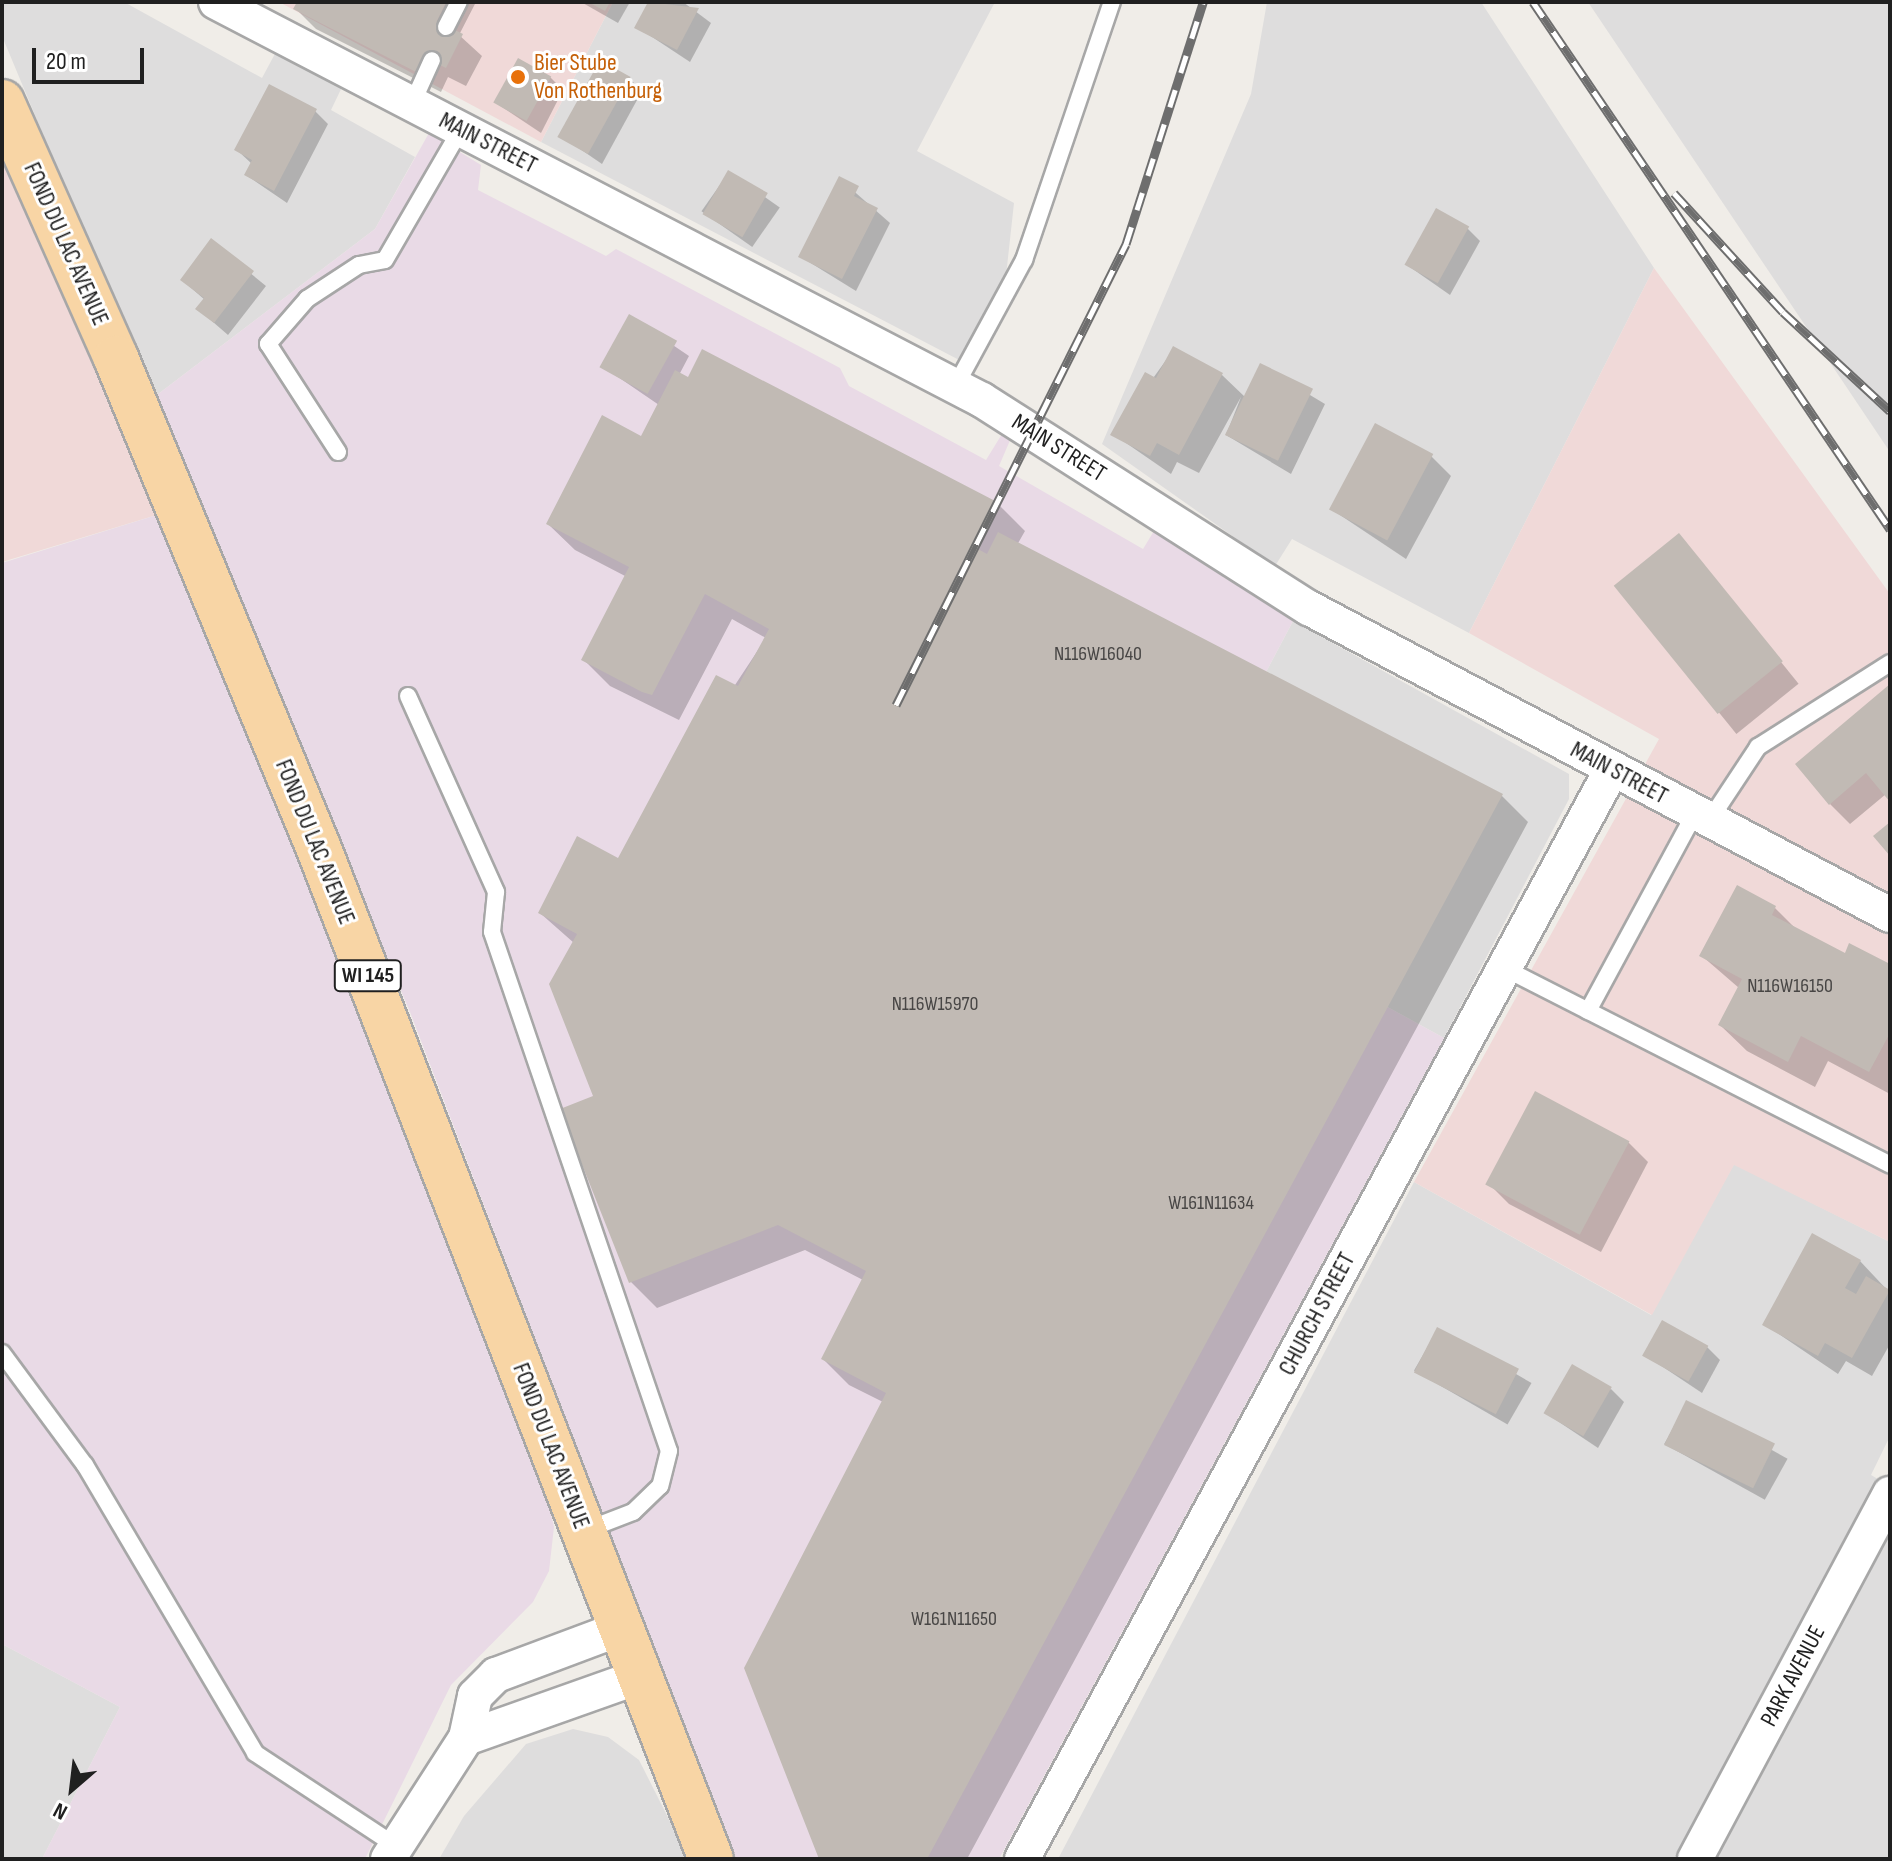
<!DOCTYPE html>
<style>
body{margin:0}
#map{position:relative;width:1892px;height:1861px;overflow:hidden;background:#f0ede8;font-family:"Sofia Sans Condensed",sans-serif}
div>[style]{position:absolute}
.residential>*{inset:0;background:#dedddd}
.commercial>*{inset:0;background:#f0d9d8}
.industrial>*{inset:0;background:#e9dae6}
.shadow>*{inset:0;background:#0003;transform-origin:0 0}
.building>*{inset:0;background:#c1bab4;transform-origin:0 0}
.roads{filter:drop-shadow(2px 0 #a7a7a7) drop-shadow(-2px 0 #a7a7a7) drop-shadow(0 2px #a7a7a7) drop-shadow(0 -2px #a7a7a7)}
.service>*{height:16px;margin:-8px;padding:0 8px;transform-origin:8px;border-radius:8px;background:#fff}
.minor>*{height:34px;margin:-17px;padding:0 17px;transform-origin:17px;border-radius:17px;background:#fff}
.primary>*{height:44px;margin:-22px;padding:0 22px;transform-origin:22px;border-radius:22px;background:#f8d5a5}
.rail>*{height:9px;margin-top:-4.5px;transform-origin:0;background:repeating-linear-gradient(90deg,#fff 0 18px,#6e6e6e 0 36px);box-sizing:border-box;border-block:2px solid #6e6e6e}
.dots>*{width:22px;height:22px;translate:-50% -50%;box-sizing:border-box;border:4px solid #fff;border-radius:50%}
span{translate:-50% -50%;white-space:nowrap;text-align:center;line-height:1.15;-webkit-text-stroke:6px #fff;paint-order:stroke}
.number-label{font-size:20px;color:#484645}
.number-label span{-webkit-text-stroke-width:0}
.shield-label span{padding:2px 6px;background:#fff;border:2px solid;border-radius:6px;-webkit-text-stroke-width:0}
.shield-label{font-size:22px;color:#202020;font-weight:700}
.food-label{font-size:24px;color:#c56008}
.left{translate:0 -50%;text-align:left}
.street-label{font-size:24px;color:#202020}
.frame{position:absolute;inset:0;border:4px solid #202020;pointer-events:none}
.north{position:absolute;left:32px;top:1749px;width:80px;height:80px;-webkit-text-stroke:6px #fff;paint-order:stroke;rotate:208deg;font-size:22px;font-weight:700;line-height:32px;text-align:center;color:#202020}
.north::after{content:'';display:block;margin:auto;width:28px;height:36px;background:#202020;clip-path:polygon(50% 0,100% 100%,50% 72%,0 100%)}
.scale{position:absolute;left:32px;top:48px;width:112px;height:36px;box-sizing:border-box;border:4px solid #202020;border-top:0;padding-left:10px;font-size:24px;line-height:28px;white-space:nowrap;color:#202020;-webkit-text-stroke:6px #fff;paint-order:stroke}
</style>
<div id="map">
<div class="residential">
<i style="clip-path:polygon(2px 2px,124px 2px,262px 78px,277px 50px,343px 85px,331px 110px,415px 157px,375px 229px,153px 398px,2px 36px)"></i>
<i style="clip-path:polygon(613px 2px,995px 2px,917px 151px,1014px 203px,1004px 294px,965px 363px,541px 142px)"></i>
<i style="clip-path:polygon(1267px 2px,1481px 2px,1654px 268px,1469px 633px,1292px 539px,1275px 566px,1102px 444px,1251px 94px)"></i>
<i style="clip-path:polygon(1588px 2px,1890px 2px,1890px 452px)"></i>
<i style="clip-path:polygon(1293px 621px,1569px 774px,1569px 799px,1444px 1038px,1156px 880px)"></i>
<i style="clip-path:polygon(1734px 1164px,1890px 1242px,1890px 1436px,1871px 1475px,1890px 1486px,1890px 1859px,1058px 1859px,1414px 1182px,1651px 1315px)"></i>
<i style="clip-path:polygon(2px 1644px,120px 1707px,42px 1859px,2px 1859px)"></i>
<i style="clip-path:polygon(573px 1729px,608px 1737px,639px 1760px,689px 1859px,439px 1859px,464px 1816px,526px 1744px)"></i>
</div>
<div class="commercial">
<i style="clip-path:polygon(279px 2px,613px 2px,541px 142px)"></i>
<i style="clip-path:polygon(2px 157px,160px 514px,2px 562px)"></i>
<i style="clip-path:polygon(1654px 268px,1890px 594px,1890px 1242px,1734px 1165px,1652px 1315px,1414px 1182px,1659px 739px,1469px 633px)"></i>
</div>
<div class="industrial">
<i style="clip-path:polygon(429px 133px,481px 165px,478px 190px,606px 256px,616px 249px,840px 368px,849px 386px,986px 460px,1002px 434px,1011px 438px,999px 466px,1143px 549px,1154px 531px,1293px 621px,1156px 880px,1444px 1038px,999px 1859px,734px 1859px,410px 1012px,153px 398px,375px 229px)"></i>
<i style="clip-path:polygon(160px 514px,541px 1471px,554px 1527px,549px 1571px,533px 1602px,451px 1685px,365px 1859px,42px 1859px,120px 1707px,2px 1644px,2px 563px)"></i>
</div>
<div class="shadow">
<i style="clip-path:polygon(299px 2px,476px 2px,459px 35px,482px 56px,466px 86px,448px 77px,441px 92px,316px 29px,296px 9px)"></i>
<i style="clip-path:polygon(581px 2px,630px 2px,618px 23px)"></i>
<i style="clip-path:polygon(650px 2px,683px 2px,711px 23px,690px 62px,637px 27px)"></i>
<i style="clip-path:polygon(550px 77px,563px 90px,541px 133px,496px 103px)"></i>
<i style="clip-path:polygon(629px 78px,642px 91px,602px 164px,561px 136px)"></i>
<i style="clip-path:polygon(315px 111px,328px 124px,287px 203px,246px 175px,252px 164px,237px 150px)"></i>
<i style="left:729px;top:172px;width:62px;height:48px;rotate:35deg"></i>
<i style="clip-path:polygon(840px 179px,890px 223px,856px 291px,801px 257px)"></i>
<i style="clip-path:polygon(1467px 228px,1480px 241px,1450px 295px,1407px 265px)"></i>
<i style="clip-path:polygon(211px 241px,266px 286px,228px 335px,198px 309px,205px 300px,182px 280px)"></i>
<i style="clip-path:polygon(630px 316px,689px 356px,679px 375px,998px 504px,1025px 531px,1017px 545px,1502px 796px,1528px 822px,967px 1859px,821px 1859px,883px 1402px,849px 1385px,823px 1359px,863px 1280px,805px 1250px,657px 1308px,631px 1282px,574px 943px,540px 913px,619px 861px,766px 638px,732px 619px,679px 720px,610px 686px,584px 660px,627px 577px,575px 550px,548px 524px,642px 439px,659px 405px,602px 366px)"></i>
<i style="clip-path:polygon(1174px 349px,1222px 375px,1245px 397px,1260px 365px,1325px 404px,1291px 474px,1226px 435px,1241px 397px,1199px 473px,1177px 462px,1171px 474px,1113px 434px)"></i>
<i style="clip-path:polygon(1431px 456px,1451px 476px,1406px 559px,1331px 509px)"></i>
<i style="left:1679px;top:536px;width:190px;height:80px;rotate:51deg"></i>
<i style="clip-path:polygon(1890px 687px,1890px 799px,1886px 794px,1850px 824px,1830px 804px)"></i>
<i style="clip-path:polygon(1775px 908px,1797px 930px,1846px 956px,1890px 967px,1890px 1094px,1828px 1061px,1815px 1087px,1747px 1051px,1720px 1025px,1739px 988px,1702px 956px)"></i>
<i style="clip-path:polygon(1628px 1142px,1648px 1162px,1601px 1252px,1509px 1204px,1489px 1184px)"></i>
<i style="clip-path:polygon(1860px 1261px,1890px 1293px,1890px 1344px,1872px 1376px,1846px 1361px,1838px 1374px,1764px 1324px)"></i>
<i style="left:1438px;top:1329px;width:108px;height:48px;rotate:30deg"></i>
<i style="clip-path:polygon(1707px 1347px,1720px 1360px,1702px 1393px,1645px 1355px)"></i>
<i style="clip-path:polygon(1611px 1389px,1624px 1402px,1598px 1448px,1547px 1414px)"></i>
<i style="left:1687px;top:1403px;width:115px;height:47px;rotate:29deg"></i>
</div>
<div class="building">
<i style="clip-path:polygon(297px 2px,446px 2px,437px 21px,463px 34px,446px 68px,428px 59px,420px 74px,293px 9px)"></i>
<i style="clip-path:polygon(588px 2px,610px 2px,605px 11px)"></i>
<i style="clip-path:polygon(648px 2px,699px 8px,677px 50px,634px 28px)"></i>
<i style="left:518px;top:58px;width:38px;height:51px;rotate:29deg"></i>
<i style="left:600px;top:60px;width:35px;height:88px;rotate:29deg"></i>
<i style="clip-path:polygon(269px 84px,317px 109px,274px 191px,244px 175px,252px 160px,234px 150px)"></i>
<i style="left:728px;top:170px;width:46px;height:51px;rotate:30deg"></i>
<i style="clip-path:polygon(839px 176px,859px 186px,854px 196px,878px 208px,842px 279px,798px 257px)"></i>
<i style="left:1436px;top:208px;width:38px;height:65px;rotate:29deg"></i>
<i style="clip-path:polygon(211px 238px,254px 271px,214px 323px,195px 309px,204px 298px,180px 280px)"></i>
<i style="left:629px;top:314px;width:55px;height:61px;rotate:29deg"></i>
<i style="clip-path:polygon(1173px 346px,1223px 373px,1179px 455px,1157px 443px,1150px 456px,1110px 435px,1145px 372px,1156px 378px)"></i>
<i style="clip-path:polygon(702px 349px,999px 503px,976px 548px,987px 554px,998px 532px,1503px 794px,927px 1859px,819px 1859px,744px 1668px,886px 1393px,821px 1359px,866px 1271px,778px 1225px,629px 1283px,560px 1109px,593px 1096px,549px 984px,577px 934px,538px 913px,577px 836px,618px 858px,716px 675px,738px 686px,769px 629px,705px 594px,652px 695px,642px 692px,581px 660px,629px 567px,546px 524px,602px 415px,641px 436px,675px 370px,688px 377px)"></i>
<i style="left:1260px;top:363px;width:59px;height:80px;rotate:26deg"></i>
<i style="left:1375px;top:423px;width:66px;height:98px;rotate:28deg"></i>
<i style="left:1679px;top:533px;width:165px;height:84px;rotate:51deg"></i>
<i style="clip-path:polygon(1890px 684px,1890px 802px,1866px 773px,1829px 805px,1795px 764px)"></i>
<i style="clip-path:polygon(1890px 822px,1890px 856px,1873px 836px)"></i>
<i style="clip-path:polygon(1737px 885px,1776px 906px,1772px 915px,1845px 953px,1849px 943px,1890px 964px,1890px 1033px,1869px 1072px,1801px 1036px,1788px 1062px,1718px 1025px,1742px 979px,1699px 956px)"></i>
<i style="left:1535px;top:1091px;width:107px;height:106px;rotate:28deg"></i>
<i style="clip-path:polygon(1812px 1233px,1861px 1260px,1845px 1288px,1856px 1294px,1866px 1276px,1890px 1290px,1852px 1358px,1825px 1343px,1818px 1356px,1762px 1325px)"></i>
<i style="left:1662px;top:1320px;width:53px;height:41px;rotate:29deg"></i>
<i style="left:1437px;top:1327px;width:92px;height:51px;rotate:27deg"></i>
<i style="left:1572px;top:1364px;width:46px;height:57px;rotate:30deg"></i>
<i style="left:1686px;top:1400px;width:99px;height:50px;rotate:26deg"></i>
</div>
<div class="roads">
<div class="service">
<i style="left:446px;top:27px;width:28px;rotate:-63deg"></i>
<i style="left:412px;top:104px;width:48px;rotate:-65.6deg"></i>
<i style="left:955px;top:387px;width:145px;rotate:-61.5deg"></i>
<i style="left:1024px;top:260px;width:273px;rotate:-71.2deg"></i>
<i style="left:338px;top:452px;width:129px;rotate:-122.9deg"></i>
<i style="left:268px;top:344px;width:60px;rotate:-49.1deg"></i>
<i style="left:307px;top:299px;width:62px;rotate:-33.2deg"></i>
<i style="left:359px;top:265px;width:26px;rotate:-11deg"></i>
<i style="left:385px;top:260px;width:151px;rotate:-59.9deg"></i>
<i style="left:408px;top:696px;width:215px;rotate:65.8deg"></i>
<i style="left:496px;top:892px;width:40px;rotate:95.7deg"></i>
<i style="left:492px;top:932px;width:548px;rotate:71.17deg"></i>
<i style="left:669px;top:1451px;width:36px;rotate:104deg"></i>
<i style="left:660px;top:1486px;width:37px;rotate:136deg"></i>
<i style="left:633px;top:1512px;width:50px;rotate:159deg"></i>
<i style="left:1709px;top:821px;width:89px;rotate:-56.5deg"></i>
<i style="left:1758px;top:747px;width:156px;rotate:-32.5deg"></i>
<i style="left:1504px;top:968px;width:433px;rotate:27deg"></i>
<i style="left:1588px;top:1011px;width:225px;rotate:-61.6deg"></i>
<i style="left:2px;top:1353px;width:139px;rotate:53.5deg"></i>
<i style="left:85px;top:1465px;width:334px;rotate:59.4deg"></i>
<i style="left:255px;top:1753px;width:169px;rotate:33.4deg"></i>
</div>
<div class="minor">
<i style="left:216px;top:2px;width:863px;rotate:27.46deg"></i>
<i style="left:982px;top:400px;width:388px;rotate:32.5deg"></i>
<i style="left:1309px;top:608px;width:657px;rotate:27.85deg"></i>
<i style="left:466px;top:1738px;width:186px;rotate:-19.5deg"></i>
<i style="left:388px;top:1859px;width:144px;rotate:-57.2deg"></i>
<i style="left:466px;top:1738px;width:43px;rotate:-77.9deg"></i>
<i style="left:475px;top:1696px;width:30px;rotate:-45deg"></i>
<i style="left:496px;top:1675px;width:134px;rotate:-20.5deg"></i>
<i style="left:1022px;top:1859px;width:1239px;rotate:-61.57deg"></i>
<i style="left:1695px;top:1859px;width:414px;rotate:-61.9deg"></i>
</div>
<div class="primary">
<i style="left:2px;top:102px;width:280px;rotate:66deg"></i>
<i style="left:116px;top:358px;width:531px;rotate:67.54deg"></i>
<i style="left:319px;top:849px;width:1083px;rotate:68.79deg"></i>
</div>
</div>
<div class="rail">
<i style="left:1533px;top:2px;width:637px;rotate:55.89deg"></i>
<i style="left:1674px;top:193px;width:161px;rotate:47.5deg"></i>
<i style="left:1783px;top:312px;width:146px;rotate:42.8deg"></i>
<i style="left:896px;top:705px;width:515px;rotate:-63.48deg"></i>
<i style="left:1126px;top:244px;width:254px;rotate:-72.3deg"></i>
</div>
<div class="dots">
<i style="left:518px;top:77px;background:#e8710a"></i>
</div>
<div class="number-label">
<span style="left:1098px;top:654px">N116W16040</span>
<span style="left:1790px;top:986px">N116W16150</span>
<span style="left:935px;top:1004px">N116W15970</span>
<span style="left:1211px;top:1203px">W161N11634</span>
<span style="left:954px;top:1619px">W161N11650</span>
</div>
<div class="shield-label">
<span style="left:368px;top:976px">WI 145</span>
</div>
<div class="food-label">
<span class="left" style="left:534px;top:77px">Bier Stube<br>Von Rothenburg</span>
</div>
<div class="street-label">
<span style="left:488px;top:143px;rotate:27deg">MAIN STREET</span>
<span style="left:66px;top:244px;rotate:66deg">FOND DU LAC AVENUE</span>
<span style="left:1059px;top:448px;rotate:32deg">MAIN STREET</span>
<span style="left:1619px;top:773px;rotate:28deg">MAIN STREET</span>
<span style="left:315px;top:842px;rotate:68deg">FOND DU LAC AVENUE</span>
<span style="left:1317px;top:1314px;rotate:-62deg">CHURCH STREET</span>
<span style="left:551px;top:1446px;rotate:69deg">FOND DU LAC AVENUE</span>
<span style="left:1793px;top:1676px;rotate:-62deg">PARK AVENUE</span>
</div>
<div class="frame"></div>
<div class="north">N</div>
<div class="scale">20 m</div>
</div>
